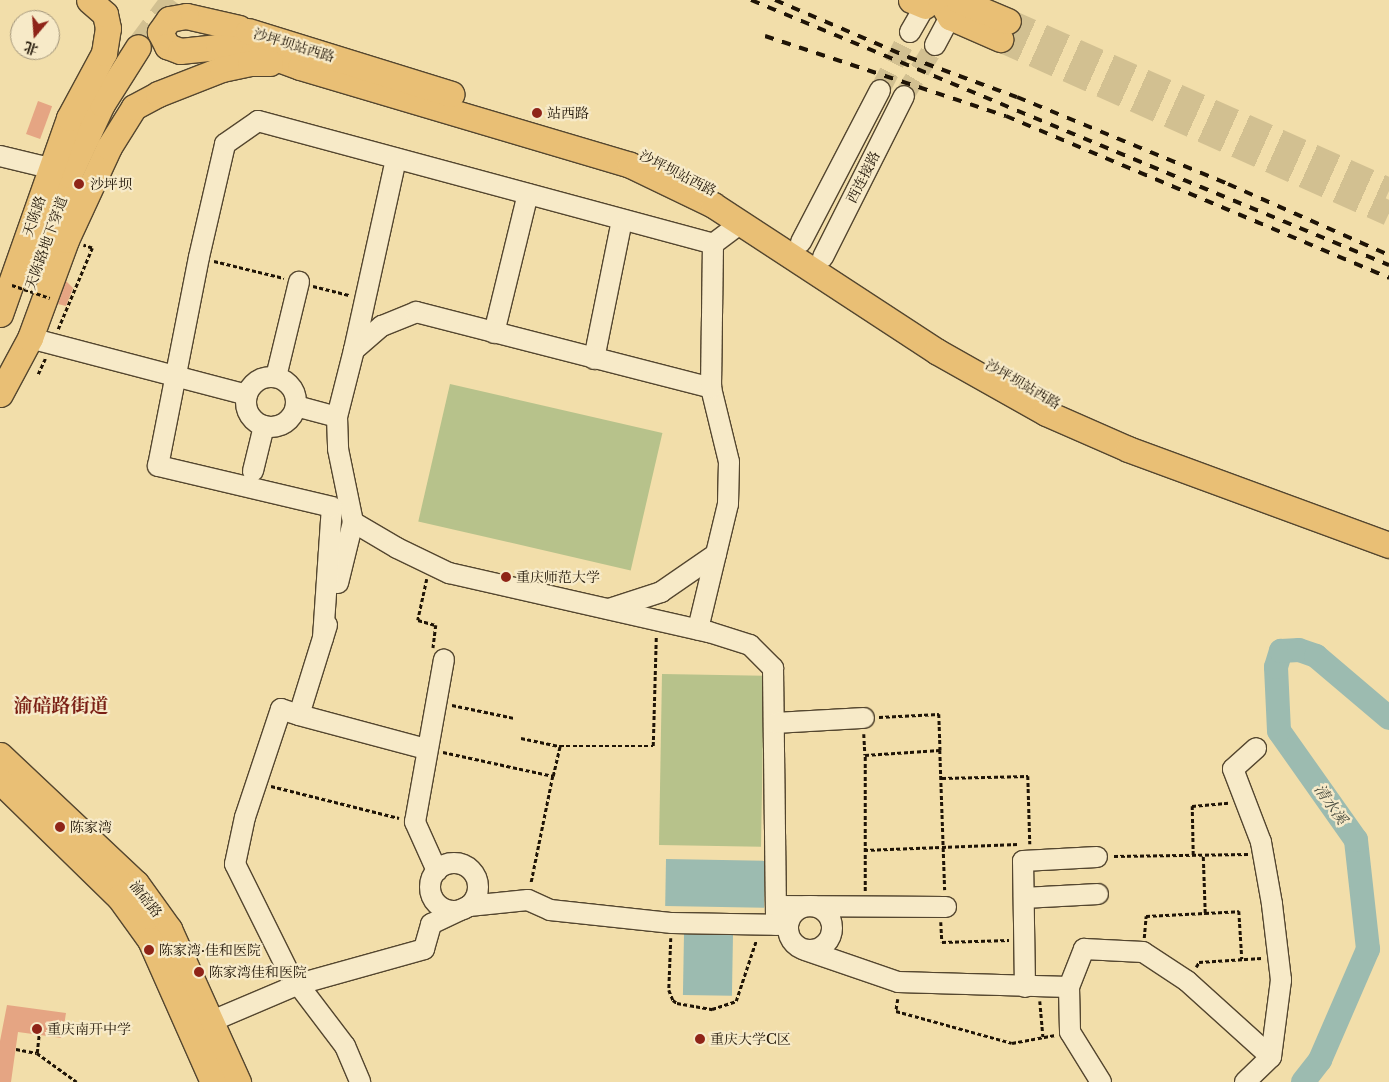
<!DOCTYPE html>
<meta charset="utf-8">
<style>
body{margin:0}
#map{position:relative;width:1389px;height:1082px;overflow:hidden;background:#f2deaa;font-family:"Libre Caslon Text","Noto Serif SC",serif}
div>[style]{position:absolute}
.green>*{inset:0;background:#b7c28b;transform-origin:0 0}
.water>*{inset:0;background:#9cbbb0;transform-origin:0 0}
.river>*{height:24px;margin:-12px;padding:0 12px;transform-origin:12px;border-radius:12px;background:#9cbbb0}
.building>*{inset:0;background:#e5a583;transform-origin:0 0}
.minor-tunnel>*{height:20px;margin-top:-10px;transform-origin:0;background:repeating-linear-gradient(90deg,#d2c091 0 20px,transparent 0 30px)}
.major-tunnel>*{height:25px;margin-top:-12.5px;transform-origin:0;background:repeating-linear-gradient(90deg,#d2c091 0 25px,transparent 0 37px)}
.path>*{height:2.5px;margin-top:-1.25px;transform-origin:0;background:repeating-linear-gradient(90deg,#1f1406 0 4px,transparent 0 6.5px)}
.roads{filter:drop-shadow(1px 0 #54462f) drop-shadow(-1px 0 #54462f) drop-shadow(0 1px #54462f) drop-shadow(0 -1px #54462f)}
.minor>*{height:20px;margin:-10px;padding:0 10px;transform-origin:10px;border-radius:10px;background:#f7eac8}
.minor>.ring{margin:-10px;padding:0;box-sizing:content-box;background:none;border:20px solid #f7eac8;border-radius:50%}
.major>*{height:25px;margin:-12.5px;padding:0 12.5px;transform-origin:12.5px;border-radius:12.5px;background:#e9bf75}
.rail>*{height:4px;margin-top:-2px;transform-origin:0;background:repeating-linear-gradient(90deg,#1f1406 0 9px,transparent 0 18px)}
.path-bridge>*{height:2.5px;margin-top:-1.25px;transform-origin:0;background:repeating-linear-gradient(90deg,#1f1406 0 4px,transparent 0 6.5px)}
.dots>*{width:14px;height:14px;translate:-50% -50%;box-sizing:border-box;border:2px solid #f7eac8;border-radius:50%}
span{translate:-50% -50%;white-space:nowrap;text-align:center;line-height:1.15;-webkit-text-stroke:4.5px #f7eac8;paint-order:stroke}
.street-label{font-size:14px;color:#1f1406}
.poi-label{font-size:14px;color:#1f1406}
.left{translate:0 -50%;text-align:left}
.water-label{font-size:15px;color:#4b4e42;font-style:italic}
.district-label{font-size:19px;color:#7a1f14;font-weight:700}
.north{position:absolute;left:10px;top:10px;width:50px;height:50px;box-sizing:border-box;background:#f7eac8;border:1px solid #a1947a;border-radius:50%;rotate:198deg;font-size:14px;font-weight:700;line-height:20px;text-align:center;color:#1f1406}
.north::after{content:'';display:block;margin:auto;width:18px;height:22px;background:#8f2418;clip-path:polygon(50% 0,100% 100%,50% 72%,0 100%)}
</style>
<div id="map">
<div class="green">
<i style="left:450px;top:384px;width:218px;height:141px;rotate:13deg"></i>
<i style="left:662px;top:674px;width:102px;height:171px;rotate:1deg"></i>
</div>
<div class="water">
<i style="left:666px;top:859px;width:99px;height:47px;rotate:1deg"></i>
<i style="left:684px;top:934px;width:49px;height:61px;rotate:1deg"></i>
</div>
<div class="river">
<i style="left:1303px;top:1082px;width:28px;rotate:-52deg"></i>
<i style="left:1320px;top:1060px;width:121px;rotate:-66.6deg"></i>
<i style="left:1368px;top:949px;width:110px;rotate:-96.3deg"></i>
<i style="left:1356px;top:840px;width:133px;rotate:-125.2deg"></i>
<i style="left:1279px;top:731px;width:64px;rotate:-92.7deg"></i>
<i style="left:1276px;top:667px;width:17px;rotate:-73deg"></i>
<i style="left:1281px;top:651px;width:18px;rotate:-3deg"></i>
<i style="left:1299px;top:650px;width:18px;rotate:19deg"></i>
<i style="left:1316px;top:656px;width:96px;rotate:40.3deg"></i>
</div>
<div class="building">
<i style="left:38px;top:101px;width:15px;height:35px;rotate:20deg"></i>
<i style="clip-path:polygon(66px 281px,73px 288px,66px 306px,58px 304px)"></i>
<i style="clip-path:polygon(7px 1005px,66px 1013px,62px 1038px,18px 1032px,11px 1082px,0 1082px,0 1041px)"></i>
</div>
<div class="minor-tunnel">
<i style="left:880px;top:90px;width:65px;rotate:-62.7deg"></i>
<i style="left:904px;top:96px;width:60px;rotate:-58.7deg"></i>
</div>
<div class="major-tunnel">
<i style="left:1008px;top:21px;width:417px;rotate:23.9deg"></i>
<i style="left:1000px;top:39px;width:426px;rotate:24.1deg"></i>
<i style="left:138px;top:47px;width:59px;rotate:-53.3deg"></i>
</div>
<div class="path">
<i style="left:214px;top:261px;width:72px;rotate:13.7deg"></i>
<i style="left:313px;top:286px;width:37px;rotate:14deg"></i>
<i style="left:58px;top:329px;width:88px;rotate:-67.2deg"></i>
<i style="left:92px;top:248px;width:9px;rotate:-162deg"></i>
<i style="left:38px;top:374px;width:17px;rotate:-65deg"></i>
<i style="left:427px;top:579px;width:42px;rotate:102.4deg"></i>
<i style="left:418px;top:620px;width:19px;rotate:16deg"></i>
<i style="left:436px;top:625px;width:23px;rotate:97deg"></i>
<i style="left:452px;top:705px;width:63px;rotate:11.8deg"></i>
<i style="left:879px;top:717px;width:60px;rotate:-2.9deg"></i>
<i style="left:939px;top:714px;width:36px;rotate:88deg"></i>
<i style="left:864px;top:734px;width:21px;rotate:87deg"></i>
<i style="left:865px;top:755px;width:75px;rotate:-3.8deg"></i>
<i style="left:940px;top:750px;width:140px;rotate:88deg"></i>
<i style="left:521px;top:738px;width:40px;rotate:12deg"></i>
<i style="left:443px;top:752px;width:113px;rotate:12.3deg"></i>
<i style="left:553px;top:776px;width:110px;rotate:101.5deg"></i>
<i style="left:553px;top:776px;width:31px;rotate:-77deg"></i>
<i style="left:560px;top:746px;width:93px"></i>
<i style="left:653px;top:746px;width:109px;rotate:-88.4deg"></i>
<i style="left:942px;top:778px;width:86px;rotate:-1.3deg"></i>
<i style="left:1028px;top:776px;width:68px;rotate:88.3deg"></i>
<i style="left:271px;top:786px;width:132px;rotate:14deg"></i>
<i style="left:864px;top:850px;width:154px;rotate:-2.2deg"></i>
<i style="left:1193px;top:855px;width:49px;rotate:-91.2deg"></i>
<i style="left:1192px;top:806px;width:37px;rotate:-5deg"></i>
<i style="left:1114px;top:856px;width:134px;rotate:-0.9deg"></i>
<i style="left:865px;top:891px;width:136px;rotate:-90deg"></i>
<i style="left:1205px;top:913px;width:34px;rotate:-3deg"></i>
<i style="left:1239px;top:911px;width:48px;rotate:86.4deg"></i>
<i style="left:941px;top:922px;width:20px;rotate:87deg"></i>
<i style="left:942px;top:942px;width:67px;rotate:-1.7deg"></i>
<i style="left:671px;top:938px;width:52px;rotate:92.2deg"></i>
<i style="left:669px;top:990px;width:11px;rotate:68deg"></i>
<i style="left:673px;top:1000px;width:5px;rotate:37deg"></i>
<i style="left:677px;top:1003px;width:36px;rotate:10deg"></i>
<i style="left:712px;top:1009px;width:25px;rotate:-18deg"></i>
<i style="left:736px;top:1001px;width:63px;rotate:-71.6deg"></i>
<i style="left:1144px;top:938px;width:22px;rotate:-85deg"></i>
<i style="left:1146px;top:916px;width:59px;rotate:-2.9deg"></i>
<i style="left:1205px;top:913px;width:58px;rotate:-92deg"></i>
<i style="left:1196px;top:967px;width:6px;rotate:-59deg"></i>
<i style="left:1199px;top:962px;width:63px;rotate:-3.6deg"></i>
<i style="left:898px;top:999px;width:12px;rotate:99deg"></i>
<i style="left:896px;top:1011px;width:120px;rotate:15.4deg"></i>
<i style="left:1012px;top:1043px;width:44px;rotate:-10.5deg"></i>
<i style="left:1040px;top:1001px;width:36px;rotate:85deg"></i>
<i style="left:16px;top:1049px;width:21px;rotate:11deg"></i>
<i style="left:37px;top:1053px;width:49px;rotate:35.9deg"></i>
<i style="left:37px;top:1053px;width:18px;rotate:-84deg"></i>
</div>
<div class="roads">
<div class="minor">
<i style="left:910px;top:32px;width:30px;rotate:-60deg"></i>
<i style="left:925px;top:6px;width:14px;rotate:-8deg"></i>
<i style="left:935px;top:45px;width:32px;rotate:-62deg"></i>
<i style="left:0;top:156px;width:51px;rotate:13.5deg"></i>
<i style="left:801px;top:242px;width:171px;rotate:-62.5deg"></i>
<i style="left:713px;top:244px;width:35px;rotate:-37deg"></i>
<i style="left:823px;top:257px;width:180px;rotate:-63.3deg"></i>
<i style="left:494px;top:333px;width:143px;rotate:-76.3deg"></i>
<i style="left:30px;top:338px;width:224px;rotate:14.7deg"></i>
<i style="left:354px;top:350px;width:196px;rotate:-77.6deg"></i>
<i style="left:594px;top:359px;width:142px;rotate:-78.6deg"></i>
<i style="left:276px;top:377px;width:98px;rotate:-76.4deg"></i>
<i class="ring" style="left:246px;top:377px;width:30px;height:30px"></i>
<i style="left:296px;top:406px;width:42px;rotate:15deg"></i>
<i style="left:337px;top:417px;width:32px;rotate:88deg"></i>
<i style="left:338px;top:449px;width:75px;rotate:78.4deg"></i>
<i style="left:353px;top:522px;width:51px;rotate:30.6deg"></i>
<i style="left:397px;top:548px;width:58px;rotate:25.7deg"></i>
<i style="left:449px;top:573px;width:267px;rotate:12.8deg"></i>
<i style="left:709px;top:632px;width:43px;rotate:17.6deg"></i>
<i style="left:750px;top:645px;width:33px;rotate:45deg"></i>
<i style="left:773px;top:668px;width:257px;rotate:89.3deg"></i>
<i style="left:337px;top:417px;width:69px;rotate:-75.8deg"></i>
<i style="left:354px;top:350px;width:37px;rotate:-41deg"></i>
<i style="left:382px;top:326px;width:37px;rotate:-22deg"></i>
<i style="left:416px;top:312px;width:305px;rotate:14.4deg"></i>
<i style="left:711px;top:388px;width:76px;rotate:76.3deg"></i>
<i style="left:729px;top:462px;width:42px;rotate:91.4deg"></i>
<i style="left:728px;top:504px;width:129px;rotate:103.5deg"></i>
<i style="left:253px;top:471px;width:46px;rotate:-76.3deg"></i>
<i style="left:338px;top:583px;width:63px;rotate:-76.2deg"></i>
<i style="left:609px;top:609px;width:55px;rotate:-18.1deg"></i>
<i style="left:661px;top:592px;width:67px;rotate:-34.6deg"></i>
<i style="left:327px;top:625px;width:94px;rotate:107.3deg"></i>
<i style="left:299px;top:715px;width:131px;rotate:15deg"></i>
<i style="left:323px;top:638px;width:131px;rotate:-86.1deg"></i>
<i style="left:332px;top:507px;width:179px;rotate:-166.7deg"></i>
<i style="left:158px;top:466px;width:213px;rotate:-78.9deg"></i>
<i style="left:199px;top:257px;width:116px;rotate:-77deg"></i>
<i style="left:225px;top:144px;width:40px;rotate:-34.9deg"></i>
<i style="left:258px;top:121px;width:471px;rotate:15.1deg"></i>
<i style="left:713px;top:244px;width:144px;rotate:90.8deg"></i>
<i style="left:299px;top:715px;width:19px;rotate:-162deg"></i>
<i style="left:281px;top:709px;width:114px;rotate:108.4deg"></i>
<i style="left:245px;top:817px;width:48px;rotate:102deg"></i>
<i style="left:235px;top:864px;width:119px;rotate:63.6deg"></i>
<i style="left:288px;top:971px;width:94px;rotate:52.8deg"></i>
<i style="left:345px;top:1046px;width:39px;rotate:67deg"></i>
<i style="left:776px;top:723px;width:88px;rotate:-3.3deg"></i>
<i class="ring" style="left:430px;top:863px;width:28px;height:28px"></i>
<i style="left:437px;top:871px;width:54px;rotate:-114.2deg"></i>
<i style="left:415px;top:822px;width:165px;rotate:-79.9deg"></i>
<i style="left:1024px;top:898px;width:74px;rotate:-3.1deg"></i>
<i class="ring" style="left:788px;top:906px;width:24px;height:24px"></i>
<i style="left:776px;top:906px;width:170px;rotate:0.3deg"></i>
<i style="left:805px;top:950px;width:98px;rotate:19deg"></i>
<i style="left:898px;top:982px;width:171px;rotate:1.7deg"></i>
<i style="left:1069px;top:987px;width:45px;rotate:88.7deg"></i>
<i style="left:1070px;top:1032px;width:59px;rotate:58.2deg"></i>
<i style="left:1025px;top:987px;width:126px;rotate:-90.9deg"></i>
<i style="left:1023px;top:861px;width:74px;rotate:-3.1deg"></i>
<i style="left:1069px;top:987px;width:41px;rotate:-68.5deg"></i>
<i style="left:1084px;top:949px;width:59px;rotate:2.9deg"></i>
<i style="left:1143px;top:952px;width:53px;rotate:33.4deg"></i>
<i style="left:1187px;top:981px;width:113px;rotate:42.1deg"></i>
<i style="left:212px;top:1021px;width:95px;rotate:-23deg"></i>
<i style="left:299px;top:984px;width:130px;rotate:-15.6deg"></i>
<i style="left:424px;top:949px;width:26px;rotate:-74deg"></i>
<i style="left:431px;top:924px;width:42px;rotate:-25.3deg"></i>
<i style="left:469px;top:906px;width:59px;rotate:-5.8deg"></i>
<i style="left:528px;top:900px;width:24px;rotate:24deg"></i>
<i style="left:550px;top:910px;width:123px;rotate:6.1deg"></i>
<i style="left:672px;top:923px;width:116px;rotate:1deg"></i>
<i style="left:1245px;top:1082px;width:36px;rotate:-44deg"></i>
<i style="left:1271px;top:1057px;width:78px;rotate:-82.6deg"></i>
<i style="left:1281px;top:980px;width:77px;rotate:-96.8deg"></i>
<i style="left:1272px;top:904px;width:63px;rotate:-100.1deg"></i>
<i style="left:1261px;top:842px;width:78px;rotate:-111deg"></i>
<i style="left:1233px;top:769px;width:31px;rotate:-42deg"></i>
</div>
<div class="major">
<i style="left:911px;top:0;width:15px;rotate:23deg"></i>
<i style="left:940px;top:0;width:20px;rotate:60deg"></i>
<i style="left:950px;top:17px;width:55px;rotate:23.7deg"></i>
<i style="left:958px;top:0;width:54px;rotate:22.8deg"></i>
<i style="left:239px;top:28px;width:54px;rotate:-167.2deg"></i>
<i style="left:186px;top:16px;width:17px;rotate:170deg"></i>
<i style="left:169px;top:19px;width:16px;rotate:125deg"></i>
<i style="left:160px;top:32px;width:16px;rotate:63deg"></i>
<i style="left:167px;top:46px;width:14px;rotate:21deg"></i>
<i style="left:180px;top:51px;width:38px;rotate:-6deg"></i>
<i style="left:218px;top:47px;width:36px;rotate:5deg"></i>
<i style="left:254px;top:50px;width:49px;rotate:20.3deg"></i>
<i style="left:300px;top:67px;width:344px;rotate:16.5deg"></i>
<i style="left:630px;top:165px;width:92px;rotate:25.7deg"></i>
<i style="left:713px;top:205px;width:267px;rotate:33.2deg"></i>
<i style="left:936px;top:351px;width:126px;rotate:29.4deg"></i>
<i style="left:1046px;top:413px;width:90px;rotate:23.7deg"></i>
<i style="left:1128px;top:449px;width:278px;rotate:20.2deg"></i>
<i style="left:248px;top:31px;width:213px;rotate:17.2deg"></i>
<i style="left:41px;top:258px;width:88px;rotate:-71.4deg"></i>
<i style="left:69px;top:175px;width:78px;rotate:-65.1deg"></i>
<i style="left:102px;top:104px;width:67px;rotate:-57.7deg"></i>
<i style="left:0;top:314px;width:208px;rotate:-70.6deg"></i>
<i style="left:69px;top:118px;width:74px;rotate:-61.7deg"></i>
<i style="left:104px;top:53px;width:25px;rotate:-81deg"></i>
<i style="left:108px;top:28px;width:14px;rotate:-102deg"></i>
<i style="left:105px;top:14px;width:21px;rotate:-139deg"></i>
<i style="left:0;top:394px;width:64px;rotate:-61.8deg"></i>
<i style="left:30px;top:338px;width:104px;rotate:-69.8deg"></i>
<i style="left:66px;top:240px;width:102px;rotate:-65.2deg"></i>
<i style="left:109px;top:147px;width:47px;rotate:-58deg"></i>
<i style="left:134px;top:107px;width:27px;rotate:-28deg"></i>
<i style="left:158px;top:94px;width:69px;rotate:-21.3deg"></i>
<i style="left:222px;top:69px;width:29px;rotate:-12deg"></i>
<i style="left:250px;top:63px;width:20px"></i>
<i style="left:0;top:755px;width:187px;rotate:43.3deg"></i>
<i style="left:136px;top:883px;width:57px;rotate:54.3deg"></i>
<i style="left:169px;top:929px;width:168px;rotate:65.7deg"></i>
<i style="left:0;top:781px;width:166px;rotate:44.3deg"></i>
<i style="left:119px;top:897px;width:53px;rotate:54.2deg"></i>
<i style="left:150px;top:940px;width:155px;rotate:66.1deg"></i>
</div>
</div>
<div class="rail">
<i style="left:751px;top:0;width:691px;rotate:22.56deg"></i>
<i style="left:775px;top:0;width:145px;rotate:23.2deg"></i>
<i style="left:908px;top:57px;width:116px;rotate:20.2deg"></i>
<i style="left:1017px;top:97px;width:228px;rotate:22.4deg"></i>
<i style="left:1228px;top:184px;width:176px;rotate:23.8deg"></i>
<i style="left:765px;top:36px;width:254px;rotate:18.4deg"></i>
<i style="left:1006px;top:116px;width:416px;rotate:22.9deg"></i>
</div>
<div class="path-bridge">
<i style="left:12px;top:285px;width:40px;rotate:18.9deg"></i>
</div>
<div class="dots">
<i style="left:537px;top:113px;background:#8f2418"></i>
<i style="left:79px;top:184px;background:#8f2418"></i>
<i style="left:506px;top:577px;background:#8f2418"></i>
<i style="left:60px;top:827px;background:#8f2418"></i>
<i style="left:149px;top:950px;background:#8f2418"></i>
<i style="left:199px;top:972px;background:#8f2418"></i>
<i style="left:37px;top:1029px;background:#8f2418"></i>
<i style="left:700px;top:1039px;background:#8f2418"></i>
</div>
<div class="street-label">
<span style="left:294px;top:45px;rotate:17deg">沙坪坝站西路</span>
<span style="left:678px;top:173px;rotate:27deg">沙坪坝站西路</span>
<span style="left:863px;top:177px;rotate:-63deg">西连接路</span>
<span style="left:34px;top:216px;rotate:-71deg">天陈路</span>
<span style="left:46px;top:243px;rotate:-70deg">天陈路地下穿道</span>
<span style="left:1023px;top:384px;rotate:30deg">沙坪坝站西路</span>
<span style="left:146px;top:899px;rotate:52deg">渝碚路</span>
</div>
<div class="poi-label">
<span class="left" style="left:547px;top:113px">站西路</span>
<span class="left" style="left:90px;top:184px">沙坪坝</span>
<span class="left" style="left:516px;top:577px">重庆师范大学</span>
<span class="left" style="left:70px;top:827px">陈家湾</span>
<span class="left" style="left:159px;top:950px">陈家湾·佳和医院</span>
<span class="left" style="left:209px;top:972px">陈家湾佳和医院</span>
<span class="left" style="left:47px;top:1029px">重庆南开中学</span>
<span class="left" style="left:710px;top:1039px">重庆大学C区</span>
</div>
<div class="water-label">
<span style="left:1331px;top:804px;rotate:55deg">清水溪</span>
</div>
<div class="district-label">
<span style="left:61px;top:706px">渝碚路街道</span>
</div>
<div class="north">北</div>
</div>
